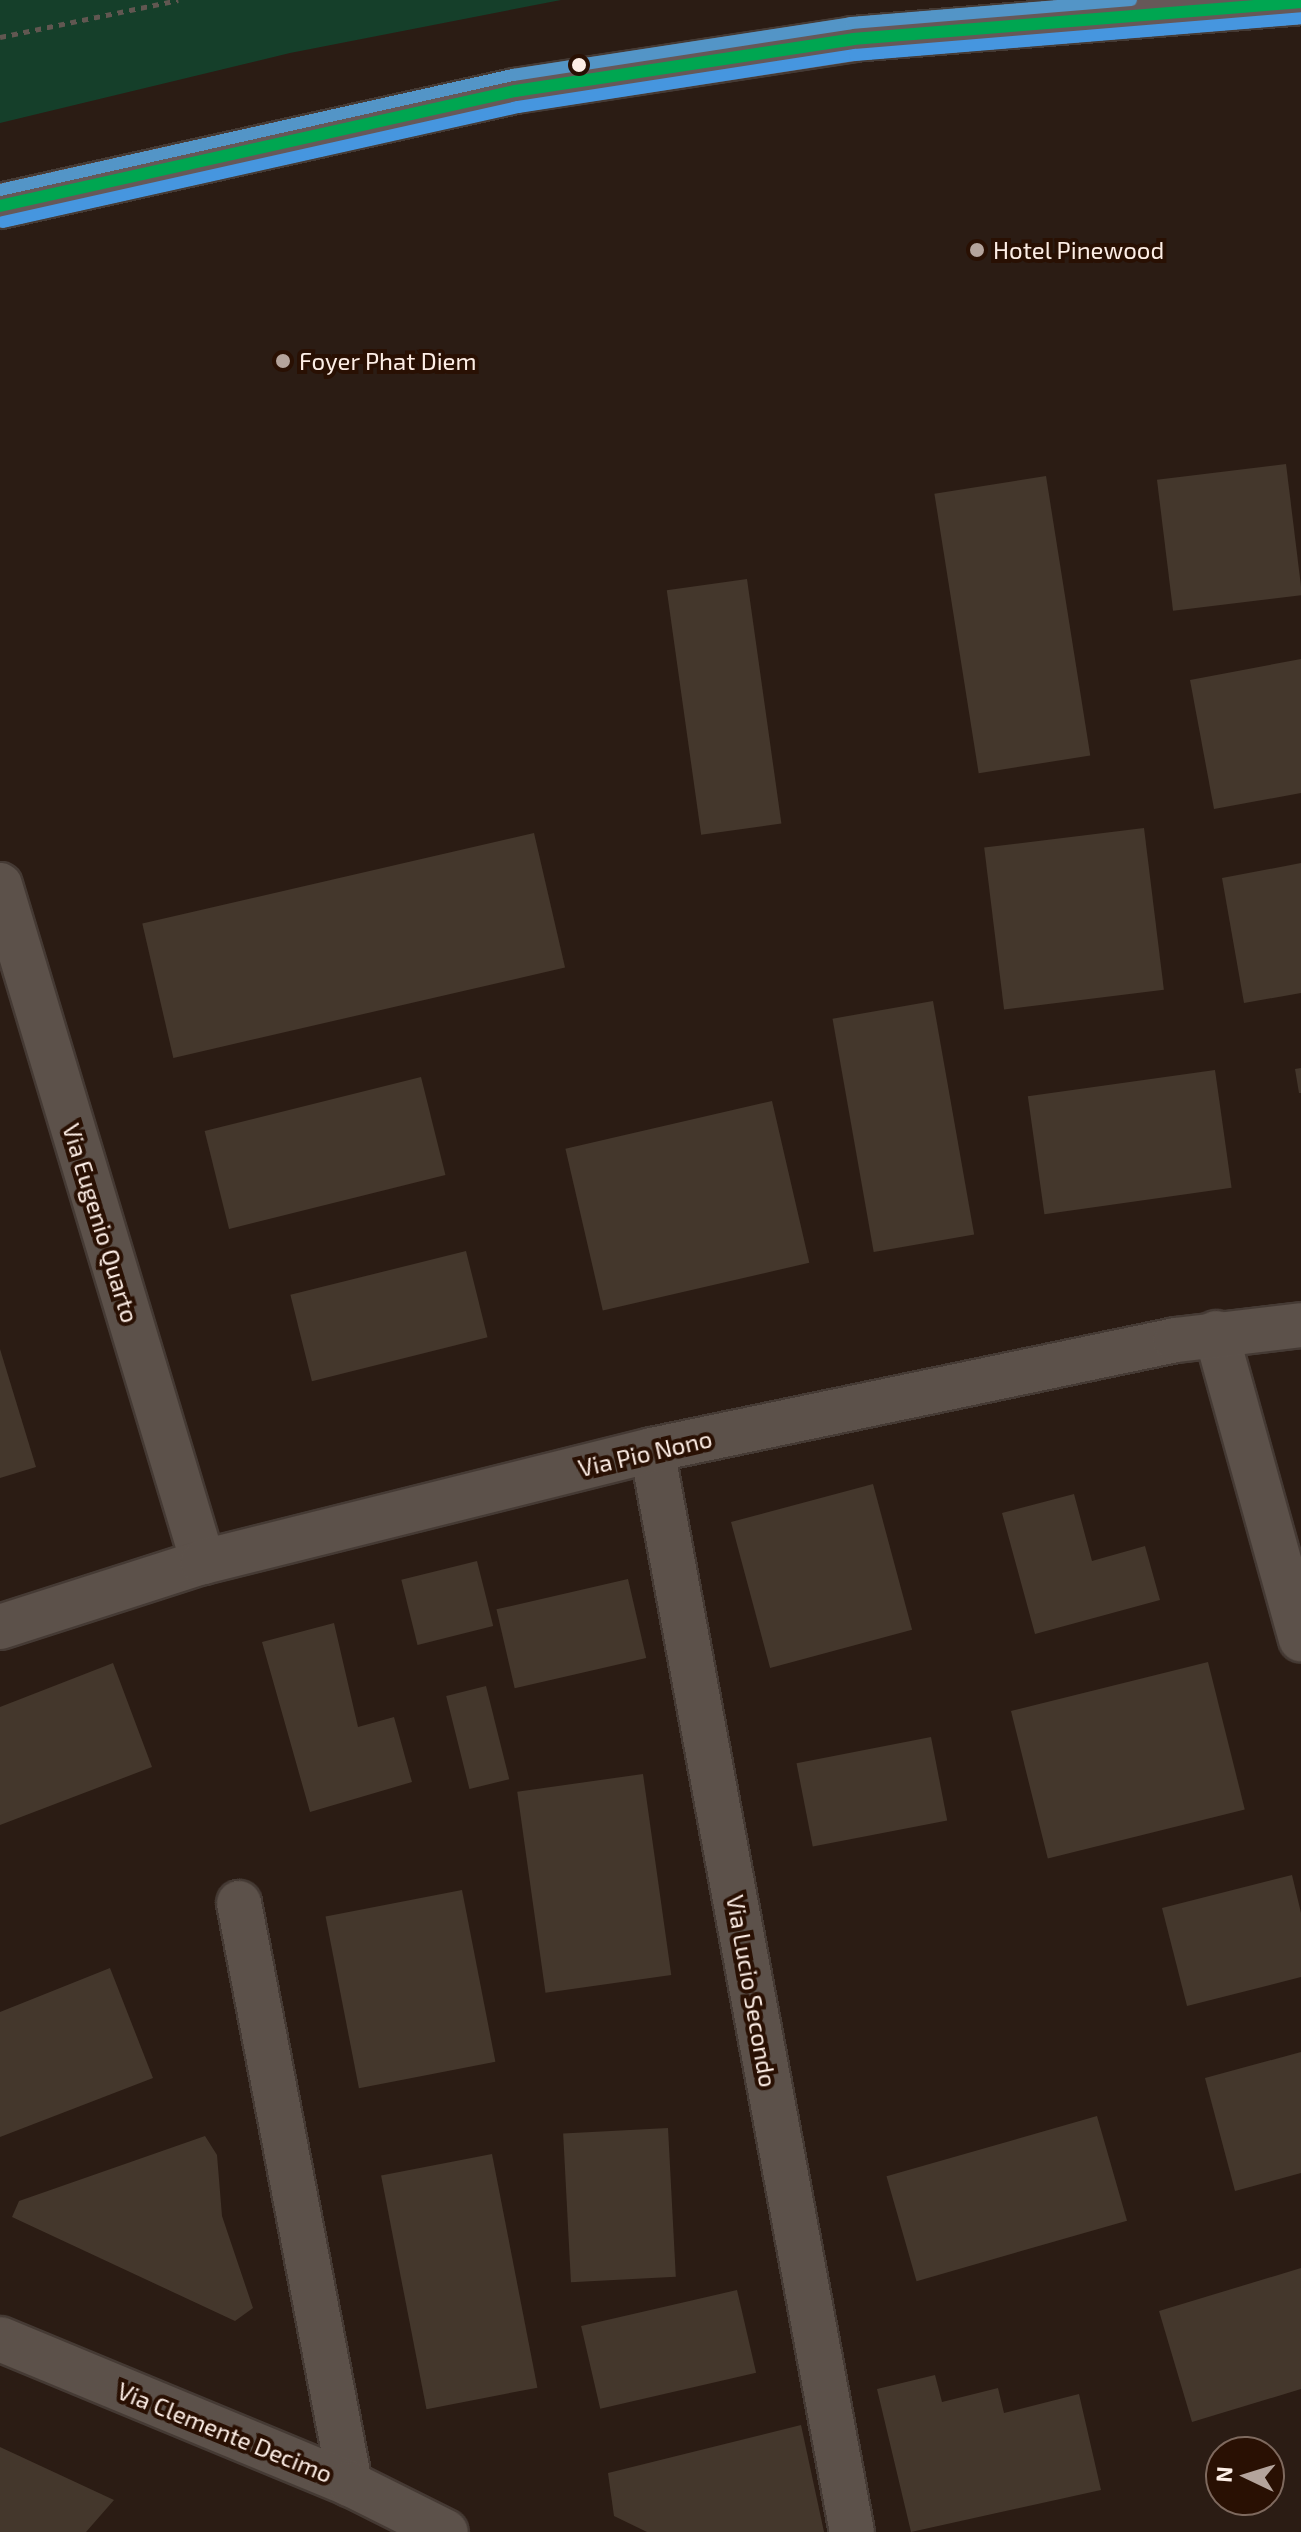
<!DOCTYPE html>
<style>
body{margin:0}
#map{position:relative;width:1301px;height:2532px;overflow:hidden;background:#2b1c14;font-family:"Exo 2",sans-serif}
div>[style]{position:absolute}
.green>*{inset:0;background:#153f2a}
.building>*{inset:0;background:#44372c;transform-origin:0 0}
.path>*{height:5px;margin-top:-2.5px;transform-origin:0;background:repeating-linear-gradient(90deg,#615751 0 6px,transparent 0 12px)}
.roads{filter:drop-shadow(2px 0 #453a34) drop-shadow(-2px 0 #453a34) drop-shadow(0 2px #453a34) drop-shadow(0 -2px #453a34)}
.minor>*{height:44px;margin:-22px;padding:0 22px;transform-origin:22px;border-radius:22px;background:#5c514a}
.major>*{height:44px;margin:-22px;padding:0 22px;transform-origin:22px;border-radius:22px;background:#665858}
.bus-1>*{height:12px;margin:-6px;padding:0 6px;transform-origin:6px;border-radius:6px;background:#00a651}
.bus-2>*{height:12px;margin:-6px;padding:0 6px;transform-origin:6px;border-radius:6px;background:#4696df}
.bus-3>*{height:12px;margin:-6px;padding:0 6px;transform-origin:6px;border-radius:6px;background:#5395c7}
.dots>*{width:22px;height:22px;translate:-50% -50%;box-sizing:border-box;border:4px solid #291003;border-radius:50%}
span{translate:-50% -50%;white-space:nowrap;text-align:center;line-height:1.15;-webkit-text-stroke:8px #291003;paint-order:stroke}
.poi-label{font-size:24px;color:#fdeee6}
.left{translate:0 -50%;text-align:left}
.street-label{font-size:24px;color:#fdeee6}
.north{position:absolute;left:1205px;top:2436px;width:80px;height:80px;box-sizing:border-box;background:#291003;border:2px solid #7e695e;border-radius:50%;rotate:274deg;font-size:22px;font-weight:700;line-height:32px;text-align:center;color:#fdeee6}
.north::after{content:'';display:block;margin:auto;width:28px;height:36px;background:#b4a49c;clip-path:polygon(50% 0,100% 100%,50% 72%,0 100%)}
</style>
<div id="map">
<div class="green">
<i style="clip-path:polygon(0 0,561px 0,290px 53px,0 123px)"></i>
</div>
<div class="building">
<i style="left:1286px;top:464px;width:132px;height:130px;rotate:83deg"></i>
<i style="left:1046px;top:476px;width:283px;height:113px;rotate:81deg"></i>
<i style="left:747px;top:579px;width:247px;height:81px;rotate:82deg"></i>
<i style="clip-path:polygon(1301px 659px,1301px 793px,1214px 809px,1190px 680px)"></i>
<i style="left:1144px;top:828px;width:163px;height:161px;rotate:83deg"></i>
<i style="left:534px;top:833px;width:138px;height:402px;rotate:77deg"></i>
<i style="clip-path:polygon(1301px 863px,1301px 993px,1244px 1003px,1222px 878px)"></i>
<i style="left:933px;top:1001px;width:237px;height:102px;rotate:80deg"></i>
<i style="clip-path:polygon(1301px 1068px,1301px 1093px,1299px 1093px,1295px 1069px)"></i>
<i style="left:1215px;top:1070px;width:119px;height:189px;rotate:82deg"></i>
<i style="left:421px;top:1077px;width:101px;height:223px;rotate:76deg"></i>
<i style="left:772px;top:1101px;width:166px;height:212px;rotate:77deg"></i>
<i style="left:466px;top:1251px;width:89px;height:181px;rotate:76deg"></i>
<i style="clip-path:polygon(0 1349px,36px 1467px,0 1478px)"></i>
<i style="left:873px;top:1484px;width:151px;height:147px;rotate:75deg"></i>
<i style="clip-path:polygon(1074px 1494px,1092px 1561px,1145px 1546px,1160px 1600px,1035px 1634px,1002px 1513px)"></i>
<i style="left:477px;top:1561px;width:67px;height:78px;rotate:76deg"></i>
<i style="left:628px;top:1579px;width:81px;height:135px;rotate:77deg"></i>
<i style="clip-path:polygon(334px 1623px,358px 1727px,394px 1717px,412px 1782px,310px 1812px,262px 1642px)"></i>
<i style="left:1208px;top:1662px;width:152px;height:203px;rotate:76deg"></i>
<i style="clip-path:polygon(113px 1663px,152px 1767px,0 1825px,0 1707px)"></i>
<i style="left:486px;top:1686px;width:96px;height:41px;rotate:76deg"></i>
<i style="left:931px;top:1737px;width:85px;height:137px;rotate:79deg"></i>
<i style="left:643px;top:1774px;width:203px;height:127px;rotate:82deg"></i>
<i style="clip-path:polygon(1292px 1875px,1301px 1913px,1301px 1977px,1187px 2006px,1162px 1908px)"></i>
<i style="left:462px;top:1890px;width:175px;height:139px;rotate:79deg"></i>
<i style="clip-path:polygon(110px 1968px,153px 2078px,0 2137px,0 2012px)"></i>
<i style="clip-path:polygon(1301px 2052px,1301px 2173px,1235px 2191px,1205px 2078px)"></i>
<i style="left:1097px;top:2116px;width:109px;height:219px;rotate:74deg"></i>
<i style="left:668px;top:2128px;width:149px;height:105px;rotate:87deg"></i>
<i style="clip-path:polygon(205px 2136px,217px 2155px,222px 2216px,253px 2308px,235px 2321px,12px 2217px,19px 2201px)"></i>
<i style="left:492px;top:2154px;width:238px;height:113px;rotate:79deg"></i>
<i style="clip-path:polygon(1301px 2268px,1301px 2389px,1192px 2422px,1159px 2311px)"></i>
<i style="left:737px;top:2290px;width:85px;height:160px;rotate:77deg"></i>
<i style="clip-path:polygon(935px 2375px,942px 2402px,998px 2388px,1004px 2413px,1079px 2394px,1101px 2490px,911px 2532px,877px 2389px)"></i>
<i style="clip-path:polygon(801px 2425px,824px 2532px,647px 2532px,614px 2516px,608px 2473px)"></i>
<i style="clip-path:polygon(0 2447px,114px 2500px,86px 2532px,0 2532px)"></i>
</div>
<div class="path">
<i style="left:0;top:37px;width:182px;rotate:-11.7deg"></i>
</div>
<div class="roads">
<div class="minor">
<i style="left:0;top:885px;width:707px;rotate:73.31deg"></i>
<i style="left:1216px;top:1333px;width:318px;rotate:74.5deg"></i>
<i style="left:652px;top:1450px;width:1100px;rotate:79.53deg"></i>
<i style="left:0;top:1627px;width:213px;rotate:-17.8deg"></i>
<i style="left:203px;top:1562px;width:463px;rotate:-14deg"></i>
<i style="left:652px;top:1450px;width:535px;rotate:-11.86deg"></i>
<i style="left:1176px;top:1340px;width:126px;rotate:-6.8deg"></i>
<i style="left:239px;top:1903px;width:592px;rotate:79.18deg"></i>
<i style="left:0;top:2339px;width:379px;rotate:22.5deg"></i>
<i style="left:350px;top:2484px;width:107px;rotate:26.6deg"></i>
</div>
<div class="major">
<i style="left:0;top:206px;width:528px;rotate:-12.59deg"></i>
<i style="left:515px;top:91px;width:342px;rotate:-8.7deg"></i>
<i style="left:853px;top:39px;width:450px;rotate:-4.7deg"></i>
</div>
</div>
<div class="bus-1">
<i style="left:0;top:206px;width:528px;rotate:-12.59deg"></i>
<i style="left:515px;top:91px;width:342px;rotate:-8.7deg"></i>
<i style="left:853px;top:39px;width:450px;rotate:-4.7deg"></i>
</div>
<div class="bus-2">
<i style="left:3px;top:222px;width:528px;rotate:-12.59deg"></i>
<i style="left:518px;top:107px;width:341px;rotate:-8.8deg"></i>
<i style="left:855px;top:55px;width:448px;rotate:-4.7deg"></i>
</div>
<div class="bus-3">
<i style="left:0;top:190px;width:526px;rotate:-12.64deg"></i>
<i style="left:513px;top:75px;width:342px;rotate:-8.7deg"></i>
<i style="left:851px;top:23px;width:281px;rotate:-4.7deg"></i>
</div>
<div class="dots">
<i style="left:579px;top:65px;background:#fdeee6"></i>
<i style="left:977px;top:250px;background:#b4a49c"></i>
<i style="left:283px;top:361px;background:#b4a49c"></i>
</div>
<div class="poi-label">
<span class="left" style="left:993px;top:250px">Hotel Pinewood</span>
<span class="left" style="left:299px;top:361px">Foyer Phat Diem</span>
</div>
<div class="street-label">
<span style="left:101px;top:1223px;rotate:73deg">Via Eugenio Quarto</span>
<span style="left:645px;top:1453px;rotate:-13deg">Via Pio Nono</span>
<span style="left:752px;top:1991px;rotate:80deg">Via Lucio Secondo</span>
<span style="left:225px;top:2432px;rotate:22deg">Via Clemente Decimo</span>
</div>
<div class="north">N</div>
</div>
